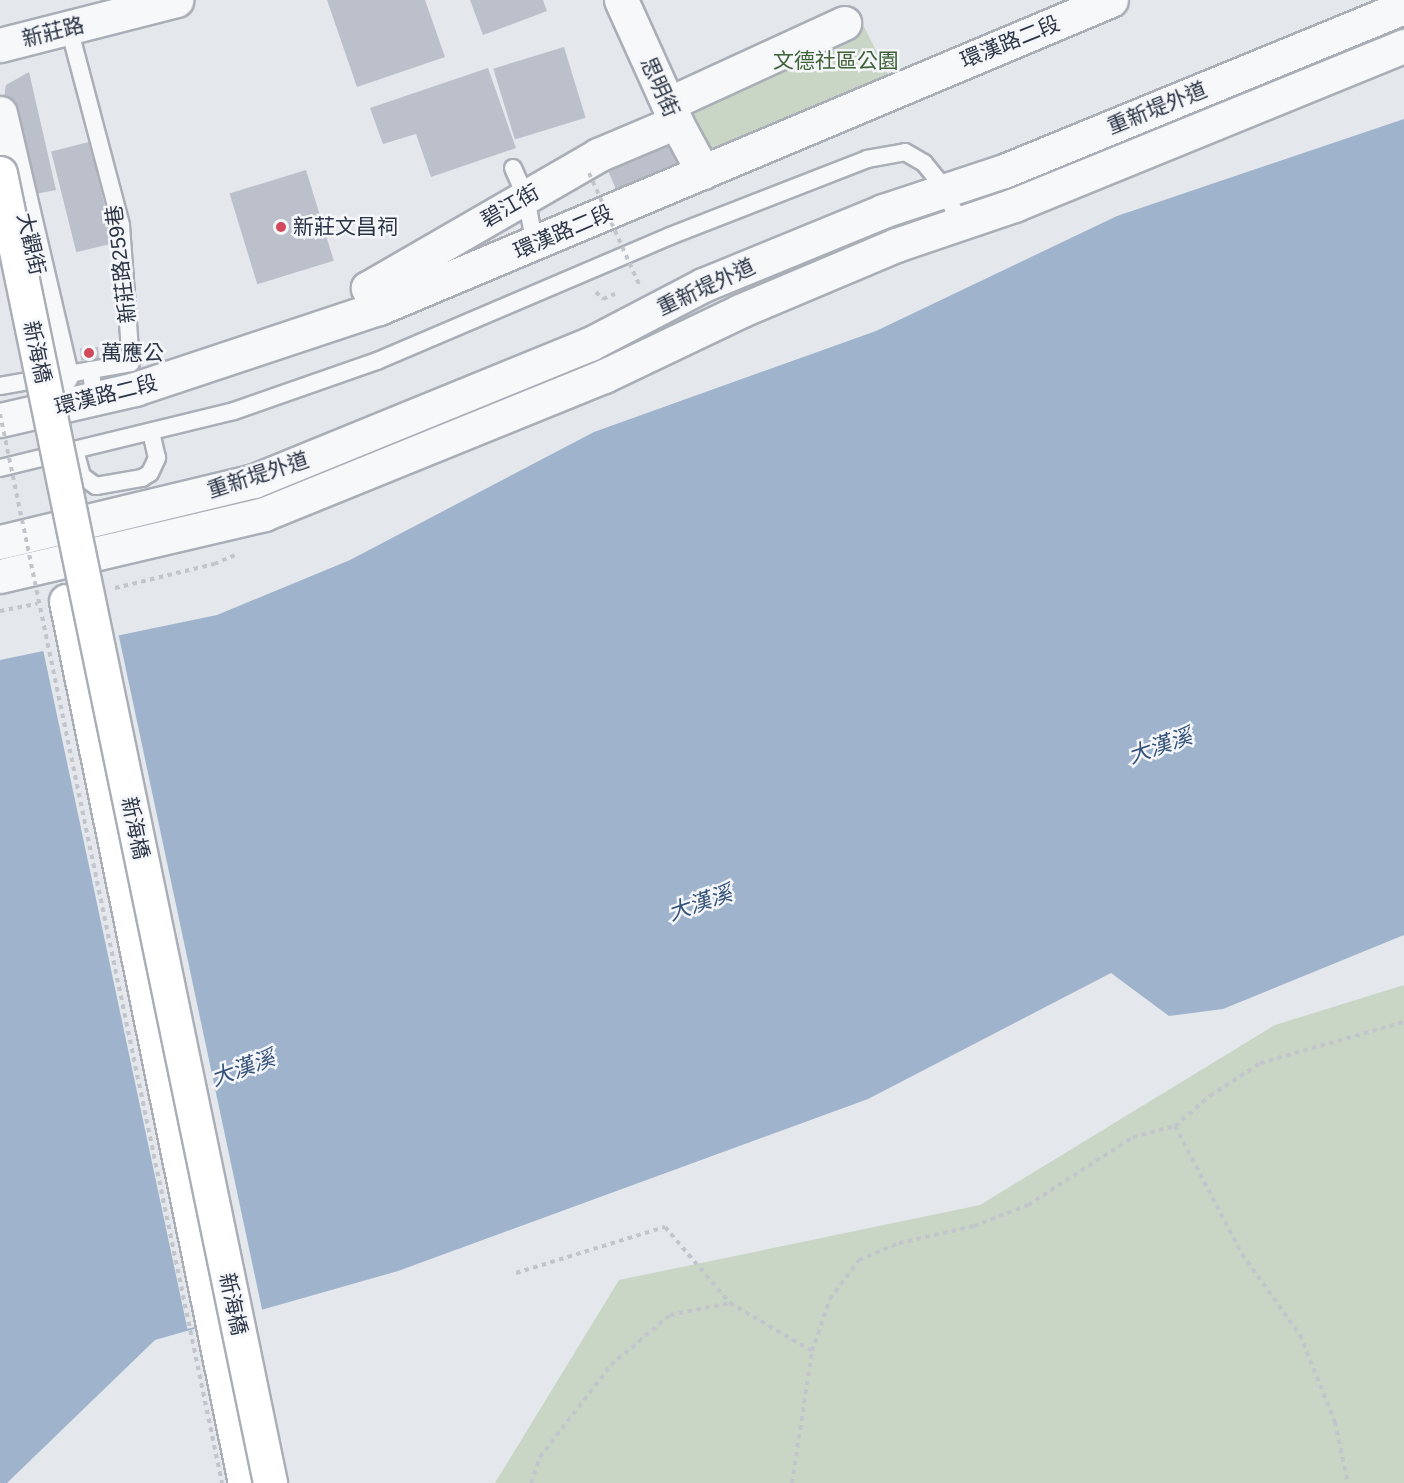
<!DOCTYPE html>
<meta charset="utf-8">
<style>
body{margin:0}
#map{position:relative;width:1404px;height:1483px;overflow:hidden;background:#e4e7ec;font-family:Arial,"Noto Sans TC",sans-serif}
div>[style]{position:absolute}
.green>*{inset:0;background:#c9d6c5}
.water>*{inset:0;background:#9fb4cc}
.pier>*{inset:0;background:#e4e7ec;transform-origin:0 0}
.building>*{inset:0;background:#bbc0ca;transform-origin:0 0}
.path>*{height:4px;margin-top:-2px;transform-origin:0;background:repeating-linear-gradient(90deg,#c2c5cb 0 4.5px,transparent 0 9px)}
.roads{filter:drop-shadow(2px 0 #a9aeb7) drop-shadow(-2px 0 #a9aeb7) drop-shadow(0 2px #a9aeb7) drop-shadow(0 -2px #a9aeb7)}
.service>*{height:16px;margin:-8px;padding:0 8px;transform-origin:8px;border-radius:8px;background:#f7f8fa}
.minor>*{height:33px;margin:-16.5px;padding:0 16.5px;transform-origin:16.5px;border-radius:16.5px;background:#f7f8fa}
.tertiary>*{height:33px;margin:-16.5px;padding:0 16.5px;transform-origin:16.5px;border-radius:16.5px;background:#f7f8fa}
.secondary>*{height:33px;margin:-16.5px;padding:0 16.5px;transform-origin:16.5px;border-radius:16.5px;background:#fff}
.path-bridge>*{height:4px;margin-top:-2px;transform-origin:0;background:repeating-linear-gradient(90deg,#c2c5cb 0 4.5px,transparent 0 9px)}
.bridges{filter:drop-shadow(2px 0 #a9aeb7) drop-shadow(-2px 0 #a9aeb7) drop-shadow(0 2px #a9aeb7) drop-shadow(0 -2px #a9aeb7)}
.secondary-bridge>*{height:33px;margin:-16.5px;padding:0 16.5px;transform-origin:16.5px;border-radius:16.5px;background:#fff}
.dots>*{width:16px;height:16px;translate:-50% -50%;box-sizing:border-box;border:3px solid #f4f6f9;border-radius:50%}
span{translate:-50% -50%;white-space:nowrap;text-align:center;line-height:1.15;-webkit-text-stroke:5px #f4f6f9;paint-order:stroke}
.street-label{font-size:21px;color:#2b3445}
.park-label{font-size:21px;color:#3f6138}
.poi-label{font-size:21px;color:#2b3445}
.left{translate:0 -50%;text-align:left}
.water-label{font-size:22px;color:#34527a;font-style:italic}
</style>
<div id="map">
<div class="green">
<i style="clip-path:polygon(854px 7px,892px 82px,704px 160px,678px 106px,775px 47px)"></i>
<i style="clip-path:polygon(1404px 985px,1404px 1483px,495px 1483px,619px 1280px,980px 1205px,1275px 1025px)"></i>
</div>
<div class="water">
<i style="clip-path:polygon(1404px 119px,1404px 935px,1223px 1009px,1169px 1016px,1111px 973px,868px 1099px,398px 1271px,155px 1340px,7px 1483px,0 1483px,0 660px,217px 615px,350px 560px,594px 432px,876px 331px,1117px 216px)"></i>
</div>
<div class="pier">
<i style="left:118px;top:632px;width:696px;height:77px;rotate:78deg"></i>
</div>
<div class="building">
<i style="clip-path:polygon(327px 0,425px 0,445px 57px,357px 87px)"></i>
<i style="clip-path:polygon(470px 0,543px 0,547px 11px,483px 35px)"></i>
<i style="left:564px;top:47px;width:74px;height:74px;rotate:73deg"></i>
<i style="clip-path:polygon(488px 68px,516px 148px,431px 177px,416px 134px,383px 144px,370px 108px)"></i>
<i style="clip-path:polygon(29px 72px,56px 190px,25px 196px,3px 103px,6px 85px)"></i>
<i style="left:667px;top:133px;width:43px;height:69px;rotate:67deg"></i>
<i style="left:89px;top:142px;width:104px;height:39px;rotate:76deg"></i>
<i style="left:306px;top:170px;width:95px;height:80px;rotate:73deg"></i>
<i style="left:98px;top:347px;width:12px;height:18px;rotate:85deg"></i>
</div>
<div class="path">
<i style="left:596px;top:292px;width:10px;rotate:45deg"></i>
<i style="left:603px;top:299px;width:13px;rotate:-23deg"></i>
<i style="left:115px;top:588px;width:102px;rotate:-13.6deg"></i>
<i style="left:214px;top:564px;width:26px;rotate:-23deg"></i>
<i style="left:0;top:611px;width:38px;rotate:-11deg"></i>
<i style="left:1175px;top:1126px;width:144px;rotate:62.4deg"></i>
<i style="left:1242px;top:1254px;width:100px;rotate:54.4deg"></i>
<i style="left:1300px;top:1335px;width:94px;rotate:68.1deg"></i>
<i style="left:1335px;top:1422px;width:62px;rotate:78deg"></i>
<i style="left:516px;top:1273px;width:156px;rotate:-17.2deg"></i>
<i style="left:665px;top:1227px;width:100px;rotate:49.5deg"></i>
<i style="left:531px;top:1483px;width:28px;rotate:-71deg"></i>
<i style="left:540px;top:1457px;width:116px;rotate:-52.3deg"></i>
<i style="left:611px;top:1365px;width:77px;rotate:-40.3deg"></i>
<i style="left:670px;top:1315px;width:61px;rotate:-11.3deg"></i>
<i style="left:730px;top:1303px;width:95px;rotate:30.3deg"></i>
<i style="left:792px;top:1483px;width:134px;rotate:-81.4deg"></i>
<i style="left:812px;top:1351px;width:55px;rotate:-70.9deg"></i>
<i style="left:830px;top:1299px;width:49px;rotate:-53.4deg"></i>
<i style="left:859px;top:1260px;width:43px;rotate:-23deg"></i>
<i style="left:899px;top:1243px;width:77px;rotate:-12.8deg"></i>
<i style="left:974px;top:1226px;width:58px;rotate:-21.3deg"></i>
<i style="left:1028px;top:1205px;width:125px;rotate:-32.9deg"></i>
<i style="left:1133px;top:1137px;width:43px;rotate:-14.7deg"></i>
<i style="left:1175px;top:1126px;width:46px;rotate:-40.6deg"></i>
<i style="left:1210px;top:1096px;width:60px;rotate:-33.4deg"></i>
<i style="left:1260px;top:1063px;width:150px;rotate:-15.9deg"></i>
</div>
<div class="roads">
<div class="service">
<i style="left:69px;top:28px;width:204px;rotate:75.2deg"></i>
<i style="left:121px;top:225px;width:138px;rotate:85.9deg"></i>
<i style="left:131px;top:363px;width:41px;rotate:170.1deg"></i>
<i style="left:91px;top:370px;width:30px;rotate:84deg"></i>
<i style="left:513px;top:168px;width:32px;rotate:66deg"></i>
<i style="left:526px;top:197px;width:49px;rotate:79.4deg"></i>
<i style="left:0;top:386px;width:92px;rotate:-10deg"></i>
<i style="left:75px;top:450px;width:27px;rotate:75deg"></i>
<i style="left:82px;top:476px;width:17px;rotate:36deg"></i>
<i style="left:96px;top:486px;width:47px;rotate:-9.9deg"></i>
<i style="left:142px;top:478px;width:9px;rotate:-32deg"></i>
<i style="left:150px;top:473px;width:17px;rotate:-65deg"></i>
<i style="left:157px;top:458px;width:27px;rotate:-103deg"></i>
<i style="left:0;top:468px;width:241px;rotate:-13.7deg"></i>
<i style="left:234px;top:411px;width:151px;rotate:-19.3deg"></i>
<i style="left:377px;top:361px;width:319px;rotate:-23.1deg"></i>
<i style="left:670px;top:236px;width:212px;rotate:-21.3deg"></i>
<i style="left:867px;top:159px;width:39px;rotate:-10deg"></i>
<i style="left:905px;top:152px;width:22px;rotate:30deg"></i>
<i style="left:924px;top:163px;width:33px;rotate:51deg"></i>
<i style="left:945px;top:189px;width:38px;rotate:68deg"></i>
</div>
<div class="minor">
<i style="left:621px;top:0;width:134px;rotate:65.7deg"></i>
<i style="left:676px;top:122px;width:57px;rotate:61.6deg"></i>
<i style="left:0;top:45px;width:182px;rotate:-14.3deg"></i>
<i style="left:668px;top:104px;width:194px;rotate:-24.7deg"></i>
<i style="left:0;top:113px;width:269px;rotate:76.9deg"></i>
<i style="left:379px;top:308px;width:23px;rotate:-119deg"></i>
<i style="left:368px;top:288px;width:266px;rotate:-30deg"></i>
<i style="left:598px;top:155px;width:85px;rotate:-22.9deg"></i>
</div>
<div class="tertiary">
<i style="left:0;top:420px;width:139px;rotate:-12.9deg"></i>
<i style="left:135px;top:389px;width:257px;rotate:-18.4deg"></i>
<i style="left:379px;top:308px;width:794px;rotate:-22.82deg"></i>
<i style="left:0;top:542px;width:261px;rotate:-13.5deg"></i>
<i style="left:254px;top:481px;width:363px;rotate:-22.2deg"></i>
<i style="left:590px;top:344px;width:127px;rotate:-27.6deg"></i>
<i style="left:703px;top:285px;width:195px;rotate:-22.3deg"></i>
<i style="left:883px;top:211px;width:127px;rotate:-18.3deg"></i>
<i style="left:1004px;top:171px;width:432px;rotate:-22.3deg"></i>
<i style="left:0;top:576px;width:271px;rotate:-13.2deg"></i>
<i style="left:264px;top:514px;width:367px;rotate:-22.1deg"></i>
<i style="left:604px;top:376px;width:151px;rotate:-25.5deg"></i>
<i style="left:740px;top:311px;width:169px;rotate:-22.9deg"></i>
<i style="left:896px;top:245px;width:125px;rotate:-18.7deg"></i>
<i style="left:1014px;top:205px;width:421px;rotate:-22.2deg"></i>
</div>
<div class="secondary">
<i style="left:66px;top:601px;width:900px;rotate:78.53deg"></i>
</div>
</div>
<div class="path-bridge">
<i style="left:589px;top:173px;width:122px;rotate:65.8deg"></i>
<i style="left:0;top:414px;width:1092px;rotate:78.27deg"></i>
</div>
<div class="bridges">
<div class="secondary-bridge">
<i style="left:0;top:173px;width:1338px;rotate:78.35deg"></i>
</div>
</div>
<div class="dots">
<i style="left:281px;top:227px;background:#d1495b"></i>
<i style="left:89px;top:353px;background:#d1495b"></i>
</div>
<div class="street-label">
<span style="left:53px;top:32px;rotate:-14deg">新莊路</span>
<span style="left:1010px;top:42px;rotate:-22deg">環漢路二段</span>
<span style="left:660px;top:87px;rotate:66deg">思明街</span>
<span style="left:1157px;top:108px;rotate:-22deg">重新堤外道</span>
<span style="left:510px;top:206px;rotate:-30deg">碧江街</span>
<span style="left:563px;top:232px;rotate:-23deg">環漢路二段</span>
<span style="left:31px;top:244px;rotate:77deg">大觀街</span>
<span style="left:121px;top:264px;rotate:-97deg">新莊路259巷</span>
<span style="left:706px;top:287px;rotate:-25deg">重新堤外道</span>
<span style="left:37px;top:352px;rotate:78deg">新海橋</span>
<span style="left:106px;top:395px;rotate:-14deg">環漢路二段</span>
<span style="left:258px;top:475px;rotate:-18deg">重新堤外道</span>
<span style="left:135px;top:828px;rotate:78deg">新海橋</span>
<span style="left:233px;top:1304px;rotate:78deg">新海橋</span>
</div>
<div class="park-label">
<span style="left:836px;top:61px">文德社區公園</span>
</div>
<div class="poi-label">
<span class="left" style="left:293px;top:227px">新莊文昌祠</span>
<span class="left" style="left:101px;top:353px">萬應公</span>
</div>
<div class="water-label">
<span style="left:1160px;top:746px;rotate:-19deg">大漢溪</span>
<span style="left:700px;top:903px;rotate:-19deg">大漢溪</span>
<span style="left:243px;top:1068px;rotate:-20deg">大漢溪</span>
</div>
</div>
